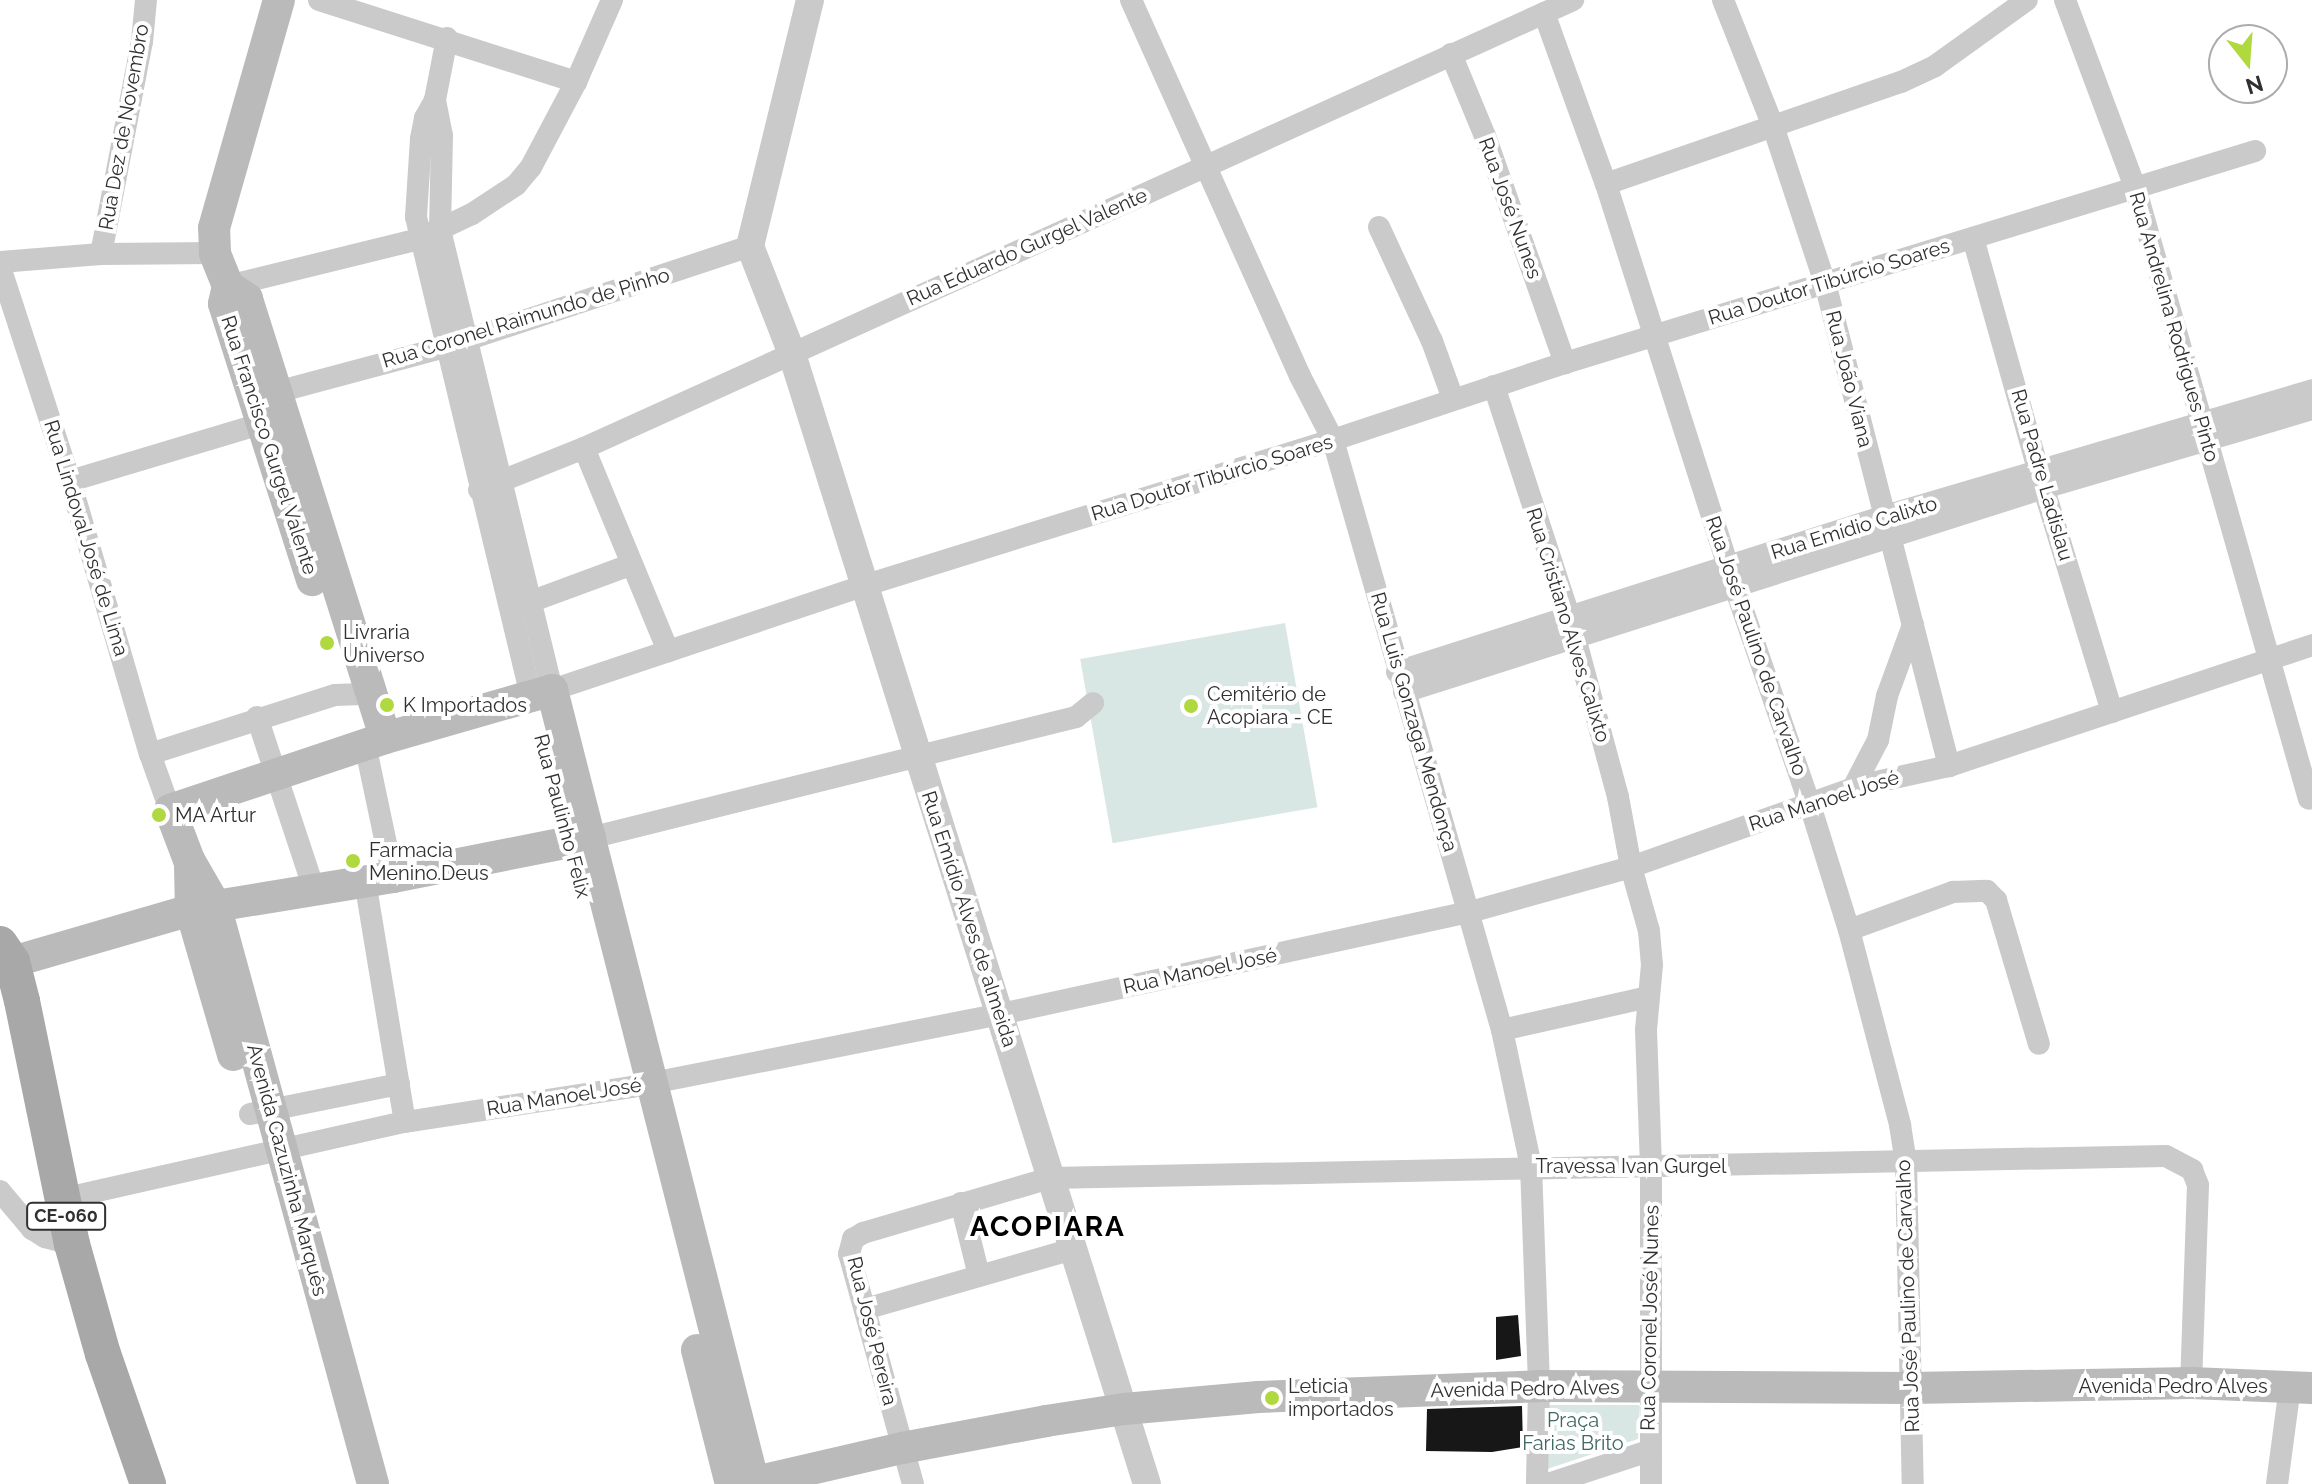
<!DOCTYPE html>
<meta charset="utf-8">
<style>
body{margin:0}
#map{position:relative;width:2312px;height:1484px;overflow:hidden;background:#fff;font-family:Raleway,sans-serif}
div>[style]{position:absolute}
.green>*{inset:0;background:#d9e7e4;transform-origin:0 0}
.building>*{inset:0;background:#171717}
.minor>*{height:22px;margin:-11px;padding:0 11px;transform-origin:11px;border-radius:11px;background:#cacaca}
.tertiary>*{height:28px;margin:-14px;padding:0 14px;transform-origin:14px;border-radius:14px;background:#cacaca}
.secondary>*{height:32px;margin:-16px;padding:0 16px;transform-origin:16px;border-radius:16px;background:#bababa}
.primary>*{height:36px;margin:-18px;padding:0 18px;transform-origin:18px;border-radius:18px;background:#a8a8a8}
.dots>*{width:22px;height:22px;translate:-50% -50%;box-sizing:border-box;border:4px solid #fff;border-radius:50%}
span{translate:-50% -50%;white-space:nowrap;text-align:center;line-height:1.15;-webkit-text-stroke:8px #fff;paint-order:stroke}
.shield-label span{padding:2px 6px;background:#fff;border:2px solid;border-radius:6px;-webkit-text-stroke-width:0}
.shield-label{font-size:18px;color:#303030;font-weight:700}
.street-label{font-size:20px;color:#303030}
.poi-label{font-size:20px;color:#303030}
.left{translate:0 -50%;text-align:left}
.park-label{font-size:20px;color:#406863}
.district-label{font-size:28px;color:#000;font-weight:700;letter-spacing:2px}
.north{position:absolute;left:2208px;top:24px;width:80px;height:80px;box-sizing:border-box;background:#fff;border:2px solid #acacac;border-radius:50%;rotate:163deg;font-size:22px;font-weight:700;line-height:32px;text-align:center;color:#303030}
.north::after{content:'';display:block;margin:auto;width:28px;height:36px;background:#b0d93f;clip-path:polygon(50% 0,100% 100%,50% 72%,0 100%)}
</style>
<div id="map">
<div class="green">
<i style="left:1285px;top:623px;width:187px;height:208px;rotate:80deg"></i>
<i style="clip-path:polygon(1546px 1405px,1640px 1405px,1638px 1439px,1547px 1469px)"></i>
</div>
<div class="building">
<i style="clip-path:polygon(1518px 1315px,1521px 1356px,1496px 1360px,1496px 1317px)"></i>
<i style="clip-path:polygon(1522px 1406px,1523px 1447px,1492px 1452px,1426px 1451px,1427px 1409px)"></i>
</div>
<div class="minor">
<i style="left:319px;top:0;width:270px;rotate:17.7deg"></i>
<i style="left:1131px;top:0;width:412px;rotate:65.8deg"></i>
<i style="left:1300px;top:376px;width:72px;rotate:62.7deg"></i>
<i style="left:1333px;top:440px;width:614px;rotate:74.02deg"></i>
<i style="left:1502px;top:1030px;width:139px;rotate:78deg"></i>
<i style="left:1531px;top:1166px;width:220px;rotate:87.9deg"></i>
<i style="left:1539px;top:1386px;width:98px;rotate:91.2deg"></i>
<i style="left:1723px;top:0;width:139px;rotate:68.4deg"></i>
<i style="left:1774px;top:129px;width:162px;rotate:71.7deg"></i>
<i style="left:1825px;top:283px;width:499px;rotate:75.6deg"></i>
<i style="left:2065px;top:0;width:200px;rotate:69.5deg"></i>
<i style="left:2135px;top:187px;width:636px;rotate:74.13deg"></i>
<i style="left:1544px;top:13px;width:182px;rotate:70.1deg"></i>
<i style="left:1606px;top:184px;width:402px;rotate:72.3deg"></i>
<i style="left:1728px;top:567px;width:252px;rotate:71deg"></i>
<i style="left:1810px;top:805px;width:131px;rotate:72.7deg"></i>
<i style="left:1849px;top:930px;width:202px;rotate:75.3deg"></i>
<i style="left:1900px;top:1125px;width:38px;rotate:81deg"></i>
<i style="left:1906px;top:1163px;width:321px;rotate:88.8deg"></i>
<i style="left:447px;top:38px;width:63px;rotate:101deg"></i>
<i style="left:435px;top:100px;width:21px;rotate:119deg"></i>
<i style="left:425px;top:118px;width:21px;rotate:101deg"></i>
<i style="left:421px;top:139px;width:78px;rotate:93.7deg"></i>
<i style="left:416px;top:217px;width:493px;rotate:76.5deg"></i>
<i style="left:1451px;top:54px;width:89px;rotate:67.5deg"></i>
<i style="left:1485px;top:136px;width:241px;rotate:70.6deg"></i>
<i style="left:435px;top:100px;width:36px;rotate:79deg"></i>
<i style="left:442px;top:135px;width:95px;rotate:91.2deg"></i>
<i style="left:440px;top:230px;width:473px;rotate:76.3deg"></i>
<i style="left:552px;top:690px;width:328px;rotate:-18.5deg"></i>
<i style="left:863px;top:586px;width:492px;rotate:-17.3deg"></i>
<i style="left:1333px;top:440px;width:244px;rotate:-18.4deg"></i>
<i style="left:1565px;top:363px;width:722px;rotate:-17.08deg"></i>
<i style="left:1606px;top:184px;width:312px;rotate:-19.1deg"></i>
<i style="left:1901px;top:82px;width:38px;rotate:-25deg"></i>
<i style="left:1935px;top:66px;width:113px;rotate:-35.7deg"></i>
<i style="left:1379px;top:227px;width:126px;rotate:65.1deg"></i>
<i style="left:1432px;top:341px;width:62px;rotate:70.1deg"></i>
<i style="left:1973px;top:238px;width:244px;rotate:74.3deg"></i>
<i style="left:2039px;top:473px;width:250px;rotate:73deg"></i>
<i style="left:101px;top:254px;width:216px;rotate:-79.1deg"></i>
<i style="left:142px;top:42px;width:42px;rotate:-84.6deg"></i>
<i style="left:0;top:262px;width:101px;rotate:-4.5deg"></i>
<i style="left:101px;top:254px;width:114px;rotate:-0.5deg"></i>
<i style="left:0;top:267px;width:225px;rotate:71.9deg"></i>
<i style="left:70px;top:481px;width:284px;rotate:73.7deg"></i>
<i style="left:150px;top:754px;width:59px;rotate:70.3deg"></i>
<i style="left:228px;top:286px;width:197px;rotate:-13.8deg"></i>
<i style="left:419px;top:239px;width:59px;rotate:-25.3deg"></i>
<i style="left:472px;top:214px;width:53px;rotate:-33.4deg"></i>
<i style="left:516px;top:185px;width:23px;rotate:-50deg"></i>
<i style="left:531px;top:167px;width:96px;rotate:-62.1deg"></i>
<i style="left:576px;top:82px;width:90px;rotate:-66.3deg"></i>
<i style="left:1494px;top:386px;width:245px;rotate:71.9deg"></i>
<i style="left:1570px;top:619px;width:184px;rotate:74.9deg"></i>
<i style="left:1618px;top:797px;width:71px;rotate:79.5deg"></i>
<i style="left:1631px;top:867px;width:66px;rotate:74.3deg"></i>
<i style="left:1649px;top:931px;width:34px;rotate:85deg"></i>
<i style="left:1652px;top:965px;width:65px;rotate:95.3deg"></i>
<i style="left:1646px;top:1030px;width:138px;rotate:87.9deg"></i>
<i style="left:1651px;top:1168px;width:316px;rotate:90deg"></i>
<i style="left:262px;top:396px;width:193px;rotate:-15deg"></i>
<i style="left:448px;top:346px;width:318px;rotate:-18.3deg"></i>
<i style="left:584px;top:448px;width:220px;rotate:67.5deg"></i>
<i style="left:70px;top:481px;width:212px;rotate:-16.7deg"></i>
<i style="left:479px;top:490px;width:113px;rotate:-21.8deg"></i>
<i style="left:584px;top:448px;width:1086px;rotate:-24.37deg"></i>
<i style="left:519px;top:606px;width:118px;rotate:-20.3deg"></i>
<i style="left:1397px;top:672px;width:512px;rotate:-17.73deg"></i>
<i style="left:1885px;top:516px;width:445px;rotate:-16.4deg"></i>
<i style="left:1404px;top:692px;width:672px;rotate:-17.68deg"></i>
<i style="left:2044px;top:488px;width:279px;rotate:-16.4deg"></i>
<i style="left:257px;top:717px;width:181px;rotate:71.7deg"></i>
<i style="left:365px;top:744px;width:136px;rotate:78.1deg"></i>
<i style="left:150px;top:754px;width:194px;rotate:-17.7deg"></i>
<i style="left:335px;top:695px;width:35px;rotate:-2deg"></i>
<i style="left:1853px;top:788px;width:54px;rotate:-62.5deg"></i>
<i style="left:1878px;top:740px;width:45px;rotate:-78.4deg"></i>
<i style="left:1887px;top:696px;width:76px;rotate:-69.9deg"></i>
<i style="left:590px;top:838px;width:501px;rotate:-13.98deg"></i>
<i style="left:1076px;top:717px;width:22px;rotate:-39deg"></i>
<i style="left:365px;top:881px;width:244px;rotate:80.6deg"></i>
<i style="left:1849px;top:930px;width:111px;rotate:-20.1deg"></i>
<i style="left:1953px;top:892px;width:34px;rotate:-2deg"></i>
<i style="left:1987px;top:891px;width:13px;rotate:45deg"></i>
<i style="left:1996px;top:900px;width:150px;rotate:73.4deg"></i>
<i style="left:1502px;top:1030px;width:150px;rotate:-12.7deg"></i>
<i style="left:250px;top:1114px;width:152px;rotate:-11.4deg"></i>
<i style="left:0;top:1191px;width:50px;rotate:49.9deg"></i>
<i style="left:32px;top:1229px;width:15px;rotate:32deg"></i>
<i style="left:45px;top:1237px;width:28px;rotate:15deg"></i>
<i style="left:62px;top:1199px;width:352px;rotate:-12.7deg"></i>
<i style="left:405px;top:1122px;width:230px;rotate:-8.8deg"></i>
<i style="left:632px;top:1087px;width:376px;rotate:-11.2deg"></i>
<i style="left:1001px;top:1014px;width:480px;rotate:-12.3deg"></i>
<i style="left:1470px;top:912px;width:167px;rotate:-15.6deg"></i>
<i style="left:1631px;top:867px;width:245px;rotate:-19.5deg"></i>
<i style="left:1862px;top:785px;width:89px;rotate:-12.3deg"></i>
<i style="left:1949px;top:766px;width:383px;rotate:-18.4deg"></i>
<i style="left:961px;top:1203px;width:75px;rotate:76.1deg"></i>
<i style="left:865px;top:1309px;width:216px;rotate:-16.1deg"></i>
<i style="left:913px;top:1484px;width:239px;rotate:-105.5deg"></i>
<i style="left:849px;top:1254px;width:16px;rotate:-75deg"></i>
<i style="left:853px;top:1239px;width:12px;rotate:-31deg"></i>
<i style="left:863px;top:1233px;width:195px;rotate:-16.4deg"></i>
<i style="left:1050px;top:1178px;width:1116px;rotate:-1.13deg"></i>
<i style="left:2166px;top:1156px;width:30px;rotate:28deg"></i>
<i style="left:2192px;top:1170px;width:16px;rotate:68deg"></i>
<i style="left:2198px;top:1185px;width:198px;rotate:92deg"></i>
<i style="left:1548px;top:1484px;width:106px;rotate:-18.1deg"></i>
<i style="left:2277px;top:1484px;width:98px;rotate:-82.4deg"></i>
</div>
<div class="tertiary">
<i style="left:810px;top:0;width:253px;rotate:103.7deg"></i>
<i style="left:750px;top:246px;width:116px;rotate:68.7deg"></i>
<i style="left:792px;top:354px;width:1184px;rotate:72.56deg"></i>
</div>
<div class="secondary">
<i style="left:228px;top:286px;width:23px;rotate:34deg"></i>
<i style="left:247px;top:299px;width:460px;rotate:72.5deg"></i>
<i style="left:228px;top:286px;width:18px;rotate:103deg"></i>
<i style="left:224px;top:304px;width:290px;rotate:72.3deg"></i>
<i style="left:228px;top:286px;width:35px;rotate:-112deg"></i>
<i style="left:215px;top:253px;width:25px;rotate:-92deg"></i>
<i style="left:214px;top:228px;width:237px;rotate:-74.1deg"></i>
<i style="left:190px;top:867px;width:43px;rotate:88.7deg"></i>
<i style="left:191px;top:910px;width:151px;rotate:73.8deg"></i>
<i style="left:12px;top:962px;width:186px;rotate:-16.2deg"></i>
<i style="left:191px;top:910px;width:205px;rotate:-9.3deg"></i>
<i style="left:393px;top:877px;width:201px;rotate:-11.2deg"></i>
<i style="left:697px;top:1350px;width:138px;rotate:75.8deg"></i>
<i style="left:373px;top:1484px;width:600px;rotate:-105.26deg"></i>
<i style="left:215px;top:905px;width:52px;rotate:-120deg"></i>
<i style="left:189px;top:860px;width:53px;rotate:-110.8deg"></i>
<i style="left:170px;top:810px;width:227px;rotate:-18.5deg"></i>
<i style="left:385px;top:738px;width:174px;rotate:-16deg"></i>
<i style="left:552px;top:690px;width:819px;rotate:75.73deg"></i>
<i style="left:746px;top:1484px;width:160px;rotate:-13deg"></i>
<i style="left:902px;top:1448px;width:147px;rotate:-10.6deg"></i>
<i style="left:1046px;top:1421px;width:79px;rotate:-8.7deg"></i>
<i style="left:1124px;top:1409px;width:135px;rotate:-5.1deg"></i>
<i style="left:1258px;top:1397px;width:281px;rotate:-2.2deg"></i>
<i style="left:1539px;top:1386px;width:372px;rotate:0.3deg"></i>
<i style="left:1911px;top:1388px;width:280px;rotate:-1deg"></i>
<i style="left:2191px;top:1383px;width:121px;rotate:2.4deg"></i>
</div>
<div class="primary">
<i style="left:0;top:944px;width:22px;rotate:56deg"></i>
<i style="left:12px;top:962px;width:40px;rotate:75.6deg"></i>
<i style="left:22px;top:1001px;width:248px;rotate:78.4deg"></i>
<i style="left:72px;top:1244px;width:114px;rotate:74.3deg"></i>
<i style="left:103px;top:1354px;width:138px;rotate:70.9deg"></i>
</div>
<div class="dots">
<i style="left:327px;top:643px;background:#b0d93f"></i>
<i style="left:387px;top:705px;background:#b0d93f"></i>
<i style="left:1191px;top:706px;background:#b0d93f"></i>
<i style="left:159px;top:815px;background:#b0d93f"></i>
<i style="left:353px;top:861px;background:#b0d93f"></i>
<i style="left:1272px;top:1398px;background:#b0d93f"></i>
</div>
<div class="shield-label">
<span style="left:66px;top:1216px">CE-060</span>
</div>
<div class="street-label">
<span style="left:124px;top:127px;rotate:-80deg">Rua Dez de Novembro</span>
<span style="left:1510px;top:208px;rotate:70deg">Rua José Nunes</span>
<span style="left:1027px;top:247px;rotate:-24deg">Rua Eduardo Gurgel Valente</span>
<span style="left:1829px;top:282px;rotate:-17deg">Rua Doutor Tibúrcio Soares</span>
<span style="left:526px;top:318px;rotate:-17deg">Rua Coronel Raimundo de Pinho</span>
<span style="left:2174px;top:327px;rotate:74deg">Rua Andrelina Rodrigues Pinto</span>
<span style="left:1849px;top:379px;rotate:76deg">Rua João Viana</span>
<span style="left:269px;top:445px;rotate:72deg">Rua Francisco Gurgel Valente</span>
<span style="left:2042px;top:475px;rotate:74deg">Rua Padre Ladislau</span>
<span style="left:1212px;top:478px;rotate:-17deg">Rua Doutor Tibúrcio Soares</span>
<span style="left:1854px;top:528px;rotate:-17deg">Rua Emídio Calixto</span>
<span style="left:86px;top:538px;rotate:73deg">Rua Lindoval José de Lima</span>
<span style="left:1568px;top:625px;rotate:73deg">Rua Cristiano Alves Calixto</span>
<span style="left:1756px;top:646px;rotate:71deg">Rua José Paulino de Carvalho</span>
<span style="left:1414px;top:722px;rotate:74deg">Rua Luis Gonzaga Mendonça</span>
<span style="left:1824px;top:801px;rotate:-18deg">Rua Manoel José</span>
<span style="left:562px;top:816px;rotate:75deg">Rua Paulinho Felix</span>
<span style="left:969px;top:919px;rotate:72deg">Rua Emídio Alves de almeida</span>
<span style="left:1200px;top:971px;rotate:-12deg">Rua Manoel José</span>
<span style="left:564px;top:1097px;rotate:-9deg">Rua Manoel José</span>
<span style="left:1631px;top:1166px">Travessa Ivan Gurgel</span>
<span style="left:287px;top:1170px;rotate:75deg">Avenida Cazuzinha Marquês</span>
<span style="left:1908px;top:1296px;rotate:-92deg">Rua José Paulino de Carvalho</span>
<span style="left:1650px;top:1318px;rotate:-89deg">Rua Coronel José Nunes</span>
<span style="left:872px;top:1331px;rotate:76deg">Rua José Pereira</span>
<span style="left:2173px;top:1386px">Avenida Pedro Alves</span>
<span style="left:1525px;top:1389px;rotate:-1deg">Avenida Pedro Alves</span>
</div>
<div class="poi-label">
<span class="left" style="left:343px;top:644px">Livraria<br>Universo</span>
<span class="left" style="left:1207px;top:706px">Cemitério de<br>Acopiara - CE</span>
<span class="left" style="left:403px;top:705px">K Importados</span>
<span class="left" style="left:175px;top:815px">MA Artur</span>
<span class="left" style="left:369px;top:862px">Farmacia<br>Menino.Deus</span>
<span class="left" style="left:1288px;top:1398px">Leticia<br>importados</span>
</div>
<div class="park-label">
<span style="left:1573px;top:1432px">Praça<br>Farias Brito</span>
</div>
<div class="district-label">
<span style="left:1048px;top:1227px">ACOPIARA</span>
</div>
<div class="north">N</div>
</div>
